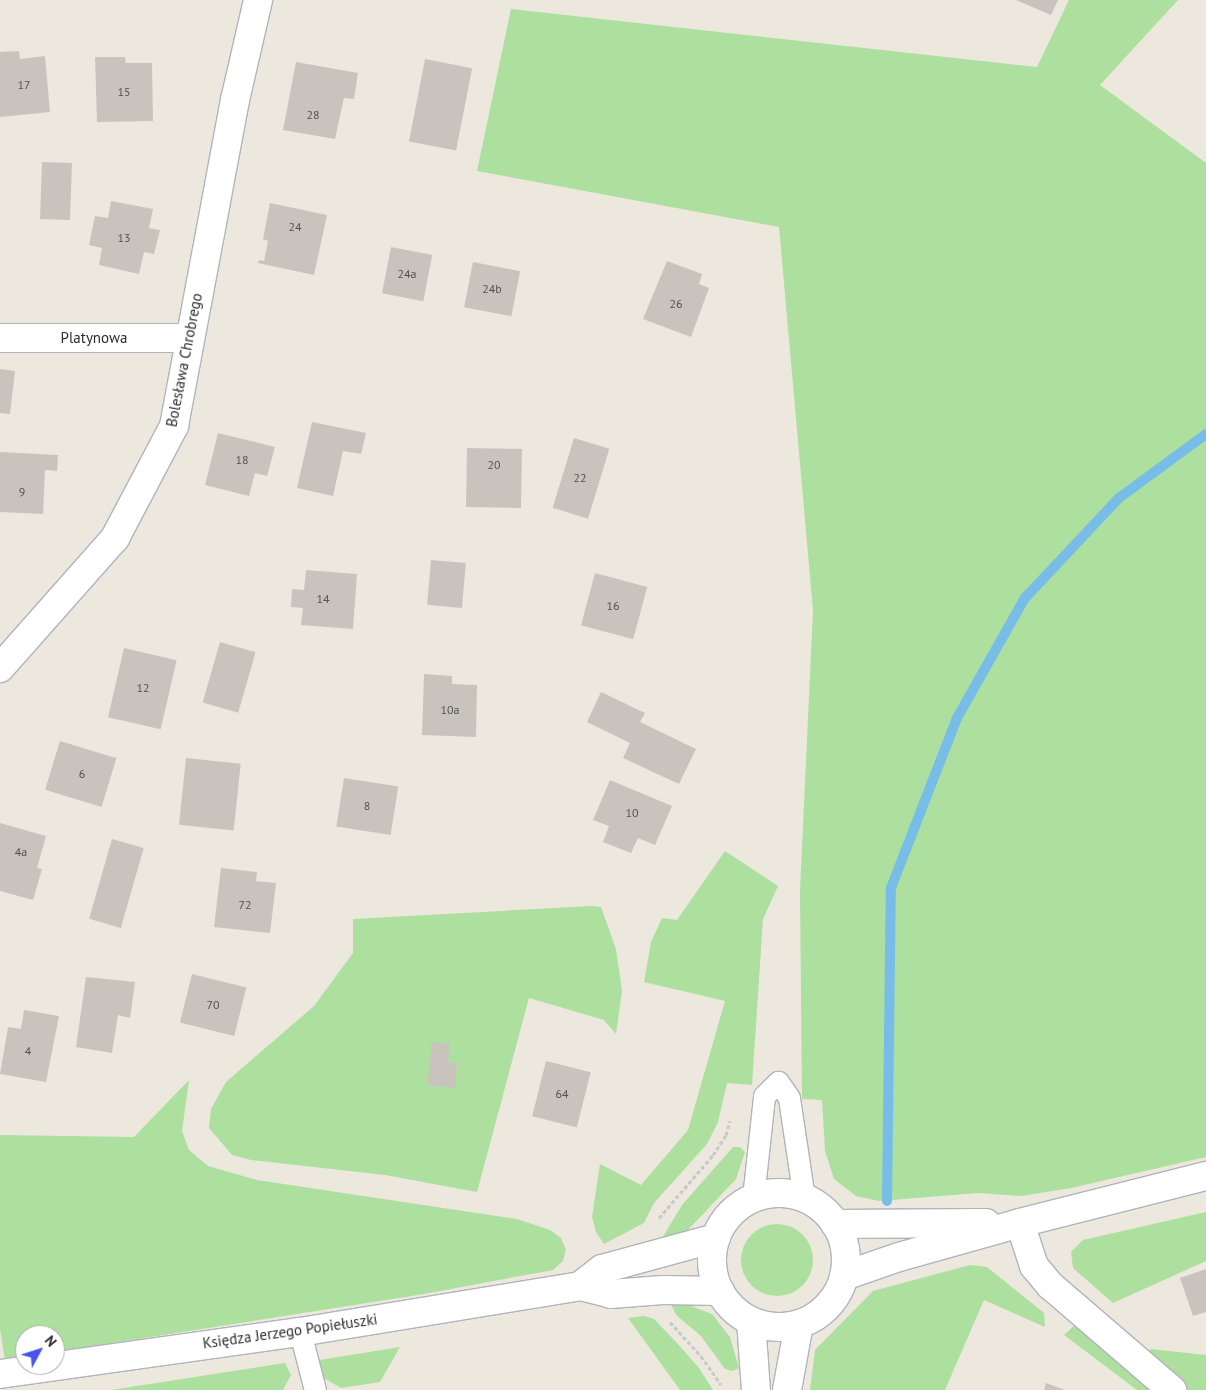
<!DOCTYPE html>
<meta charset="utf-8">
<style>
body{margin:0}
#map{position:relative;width:1206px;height:1390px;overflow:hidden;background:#ece8de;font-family:"PT Sans",sans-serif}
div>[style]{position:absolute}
.green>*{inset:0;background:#addf9e}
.round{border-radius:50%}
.stream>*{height:10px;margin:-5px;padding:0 5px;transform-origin:5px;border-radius:5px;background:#77bde8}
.building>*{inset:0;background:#c8c4bd;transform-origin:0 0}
.path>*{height:3px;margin-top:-1.5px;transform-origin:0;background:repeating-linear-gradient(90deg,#c8c8c8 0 4px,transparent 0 6.5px)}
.roads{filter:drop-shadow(1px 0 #b1b3be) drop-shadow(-1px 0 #b1b3be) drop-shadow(0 1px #b1b3be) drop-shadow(0 -1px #b1b3be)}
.lane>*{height:21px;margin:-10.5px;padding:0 10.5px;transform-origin:10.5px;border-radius:10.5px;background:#fff}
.street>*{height:28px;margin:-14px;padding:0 14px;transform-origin:14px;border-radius:14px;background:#fff}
.secondary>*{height:28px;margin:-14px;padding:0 14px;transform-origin:14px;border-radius:14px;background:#fff}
.secondary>.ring{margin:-14px;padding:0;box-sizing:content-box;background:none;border:28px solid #fff;border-radius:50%}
span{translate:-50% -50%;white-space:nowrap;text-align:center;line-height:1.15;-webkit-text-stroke:4.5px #fff;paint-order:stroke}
.number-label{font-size:12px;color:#525150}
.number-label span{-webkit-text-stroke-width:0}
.street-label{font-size:15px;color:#2b2b2b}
.north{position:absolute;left:15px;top:1325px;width:50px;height:50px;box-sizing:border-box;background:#fff;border:1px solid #aaa;border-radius:50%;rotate:50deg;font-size:14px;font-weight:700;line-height:20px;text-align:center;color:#2b2b2b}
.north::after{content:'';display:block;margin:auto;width:18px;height:22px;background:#4754f0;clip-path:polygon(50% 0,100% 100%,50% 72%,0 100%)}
</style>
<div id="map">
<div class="green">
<i style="clip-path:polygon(1069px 0,1178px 0,1100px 85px,1206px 163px,1206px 1157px,1071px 1188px,1021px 1196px,978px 1193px,879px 1201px,856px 1196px,834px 1179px,825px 1151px,822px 1100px,802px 1099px,800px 891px,813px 610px,779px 227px,477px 171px,511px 9px,1037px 67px)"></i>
<i style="clip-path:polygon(725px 851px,778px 886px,763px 919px,752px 1085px,727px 1083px,718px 1122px,707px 1144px,654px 1203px,644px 1223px,604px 1244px,596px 1232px,592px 1217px,600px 1164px,641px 1185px,688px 1130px,725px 1001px,644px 982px,651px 942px,662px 918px,677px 920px)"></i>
<i style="clip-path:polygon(592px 906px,601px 907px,616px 949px,622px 991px,616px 1034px,604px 1020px,529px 998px,477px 1192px,385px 1175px,251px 1160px,232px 1155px,209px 1128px,211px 1109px,226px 1082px,314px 1006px,353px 953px,353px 919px)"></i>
<i style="clip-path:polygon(189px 1080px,182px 1131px,189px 1150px,208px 1166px,257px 1180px,517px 1219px,550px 1230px,561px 1238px,566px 1250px,563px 1261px,553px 1270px,424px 1294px,55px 1352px,55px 1335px,25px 1335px,25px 1357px,5px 1360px,0 1329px,0 1135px,134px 1137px)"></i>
<i style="clip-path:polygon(733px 1147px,740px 1147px,745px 1152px,736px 1179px,688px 1230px,661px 1240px,682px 1205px)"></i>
<i style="clip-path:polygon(1206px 1212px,1206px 1261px,1113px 1303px,1073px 1268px,1071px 1252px,1083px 1240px)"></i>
<i class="round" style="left:741px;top:1224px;width:72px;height:72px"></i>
<i style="clip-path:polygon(970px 1265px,987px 1267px,1044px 1313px,1045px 1327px,984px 1300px,945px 1390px,810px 1390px,815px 1350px,873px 1291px)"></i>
<i style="clip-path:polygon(671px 1304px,686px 1304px,712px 1314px,730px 1337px,739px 1368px,732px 1371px,725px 1369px,701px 1336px,676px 1315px)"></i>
<i style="clip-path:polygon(644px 1316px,654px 1319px,677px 1343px,699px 1368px,713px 1390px,680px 1390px,628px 1318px)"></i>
<i style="clip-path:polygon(1077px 1323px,1156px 1390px,1137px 1390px,1064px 1335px)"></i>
<i style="clip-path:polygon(400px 1347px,380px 1382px,341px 1388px,322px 1377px,318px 1367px,320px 1360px)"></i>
<i style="clip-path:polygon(1150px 1349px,1206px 1355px,1206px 1390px,1187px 1390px,1150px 1360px)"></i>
<i style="clip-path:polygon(285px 1363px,291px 1375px,283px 1390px,111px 1390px)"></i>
</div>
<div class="stream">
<i style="left:887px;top:1201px;width:313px;rotate:-89.3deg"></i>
<i style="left:891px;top:888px;width:182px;rotate:-68.8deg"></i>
<i style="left:957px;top:718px;width:138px;rotate:-60.5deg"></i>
<i style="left:1025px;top:598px;width:137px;rotate:-46.8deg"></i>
<i style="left:1119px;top:498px;width:108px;rotate:-36.3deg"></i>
</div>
<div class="building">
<i style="clip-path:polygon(1016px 0,1058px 0,1051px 15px)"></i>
<i style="clip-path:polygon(19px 51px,20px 59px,45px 56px,50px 112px,0 117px,0 52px)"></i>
<i style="clip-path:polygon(95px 57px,125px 57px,126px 63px,152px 63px,153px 121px,97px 122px)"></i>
<i style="left:425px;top:59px;width:48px;height:84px;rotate:11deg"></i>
<i style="clip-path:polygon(296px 62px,358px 73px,354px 99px,344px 98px,335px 139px,283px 130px)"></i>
<i style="left:42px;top:162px;width:30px;height:57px;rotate:2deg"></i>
<i style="clip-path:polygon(111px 201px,153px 209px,149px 228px,160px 230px,154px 254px,144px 252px,139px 274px,99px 265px,102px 248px,89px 245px,95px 216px,108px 218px)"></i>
<i style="clip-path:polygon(270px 203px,327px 215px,314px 275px,258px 263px,259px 260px,264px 261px,268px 241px,263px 239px)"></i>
<i style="left:391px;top:247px;width:42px;height:47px;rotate:11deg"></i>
<i style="clip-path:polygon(667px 261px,702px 274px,699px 284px,709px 288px,691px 337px,643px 319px)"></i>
<i style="left:473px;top:262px;width:48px;height:46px;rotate:11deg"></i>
<i style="clip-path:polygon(0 369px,15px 371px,10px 414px,0 413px)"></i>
<i style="clip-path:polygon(312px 422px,366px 433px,361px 454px,343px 451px,333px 496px,297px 488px)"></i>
<i style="clip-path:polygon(218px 433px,275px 447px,267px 476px,255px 473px,249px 496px,205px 485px)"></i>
<i style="left:574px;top:438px;width:37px;height:73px;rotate:17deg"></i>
<i style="left:467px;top:448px;width:55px;height:59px;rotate:1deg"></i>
<i style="clip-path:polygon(0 452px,58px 455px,57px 471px,45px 470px,43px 514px,0 512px)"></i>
<i style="left:431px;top:560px;width:35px;height:45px;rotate:5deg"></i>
<i style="clip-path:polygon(306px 570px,357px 574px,353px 629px,301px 625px,303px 608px,291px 607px,292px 589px,304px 590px)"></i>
<i style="left:595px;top:573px;width:54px;height:54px;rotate:15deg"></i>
<i style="left:220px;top:642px;width:37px;height:63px;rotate:16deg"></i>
<i style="left:124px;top:648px;width:54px;height:71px;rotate:13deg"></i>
<i style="clip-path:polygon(424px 674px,452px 676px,452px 684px,477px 685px,476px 737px,422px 735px)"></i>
<i style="clip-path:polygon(601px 692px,645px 713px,640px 722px,696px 749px,679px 784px,623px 758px,630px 743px,587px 722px)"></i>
<i style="left:60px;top:741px;width:59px;height:51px;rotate:17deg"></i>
<i style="left:186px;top:758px;width:55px;height:67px;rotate:6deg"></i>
<i style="left:344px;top:778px;width:55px;height:49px;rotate:9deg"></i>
<i style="clip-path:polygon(610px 780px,672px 806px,655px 845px,638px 838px,631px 853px,603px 842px,609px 826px,593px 820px)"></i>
<i style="clip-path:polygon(0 823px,46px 836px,37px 868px,42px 869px,33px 900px,0 891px)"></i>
<i style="left:112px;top:839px;width:33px;height:83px;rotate:16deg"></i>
<i style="clip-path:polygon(221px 868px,257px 872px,256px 881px,276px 883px,270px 933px,214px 927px)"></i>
<i style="left:192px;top:974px;width:56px;height:50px;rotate:14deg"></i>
<i style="clip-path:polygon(86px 977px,135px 982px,130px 1018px,118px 1015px,112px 1053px,76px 1047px)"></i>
<i style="clip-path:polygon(24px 1010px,59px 1016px,46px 1082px,0 1074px,8px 1027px,21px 1029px)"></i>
<i style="clip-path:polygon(432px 1042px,450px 1044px,448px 1063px,457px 1063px,455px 1088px,427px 1085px)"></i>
<i style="left:546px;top:1061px;width:46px;height:57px;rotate:14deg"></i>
<i style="clip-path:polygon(1206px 1269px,1206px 1312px,1193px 1316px,1180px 1278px)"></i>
<i style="clip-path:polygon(1046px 1383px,1065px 1390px,1044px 1390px)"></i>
</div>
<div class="path">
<i style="left:659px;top:1218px;width:83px;rotate:-49.4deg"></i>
<i style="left:713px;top:1155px;width:24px;rotate:-57deg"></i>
<i style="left:726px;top:1135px;width:15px;rotate:-74deg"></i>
<i style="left:670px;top:1322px;width:46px;rotate:47.6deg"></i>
<i style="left:701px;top:1356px;width:35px;rotate:55deg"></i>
</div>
<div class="roads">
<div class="lane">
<i style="left:753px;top:1198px;width:103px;rotate:-83.8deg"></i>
<i style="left:764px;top:1096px;width:20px;rotate:-45deg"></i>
<i style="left:778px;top:1082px;width:19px;rotate:55deg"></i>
<i style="left:789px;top:1098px;width:101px;rotate:81.5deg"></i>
<i style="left:300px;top:1332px;width:60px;rotate:75.5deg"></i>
</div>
<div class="street">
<i style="left:0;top:338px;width:188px"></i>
<i style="left:0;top:668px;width:174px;rotate:-48.5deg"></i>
<i style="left:115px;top:538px;width:127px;rotate:-62.2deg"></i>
<i style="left:174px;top:426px;width:332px;rotate:-79.4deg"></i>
<i style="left:235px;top:100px;width:103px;rotate:-77deg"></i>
<i style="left:1020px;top:1223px;width:45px;rotate:72deg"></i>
<i style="left:1034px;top:1266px;width:26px;rotate:50deg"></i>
<i style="left:1051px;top:1286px;width:160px;rotate:40.7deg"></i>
</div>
<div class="secondary">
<i class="ring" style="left:712px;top:1193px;width:106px;height:106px"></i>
<i style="left:835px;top:1224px;width:151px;rotate:-0.4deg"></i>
<i style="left:844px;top:1276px;width:58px;rotate:-19.1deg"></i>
<i style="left:899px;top:1257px;width:126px;rotate:-15.7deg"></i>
<i style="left:1020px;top:1223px;width:192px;rotate:-14.2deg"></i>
<i style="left:580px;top:1286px;width:28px;rotate:-38deg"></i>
<i style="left:602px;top:1269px;width:118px;rotate:-15.2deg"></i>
<i style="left:751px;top:1321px;width:69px;rotate:85.9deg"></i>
<i style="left:0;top:1374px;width:303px;rotate:-8deg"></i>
<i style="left:300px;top:1332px;width:284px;rotate:-9.3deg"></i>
<i style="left:580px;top:1286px;width:32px;rotate:14deg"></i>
<i style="left:611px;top:1294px;width:52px;rotate:-4.4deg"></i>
<i style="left:663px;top:1290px;width:57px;rotate:1deg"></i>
<i style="left:787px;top:1390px;width:67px;rotate:-79.7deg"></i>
</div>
</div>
<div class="number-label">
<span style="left:24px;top:85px">17</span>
<span style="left:124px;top:92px">15</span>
<span style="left:313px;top:115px">28</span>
<span style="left:295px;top:227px">24</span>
<span style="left:124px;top:238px">13</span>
<span style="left:407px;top:274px">24a</span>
<span style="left:492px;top:289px">24b</span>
<span style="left:676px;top:304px">26</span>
<span style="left:242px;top:460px">18</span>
<span style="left:494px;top:465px">20</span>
<span style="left:580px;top:478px">22</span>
<span style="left:22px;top:492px">9</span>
<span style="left:323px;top:599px">14</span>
<span style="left:613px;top:606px">16</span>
<span style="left:143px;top:688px">12</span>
<span style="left:450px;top:710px">10a</span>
<span style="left:82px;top:774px">6</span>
<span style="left:367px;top:806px">8</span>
<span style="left:632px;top:813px">10</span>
<span style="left:21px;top:852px">4a</span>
<span style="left:245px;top:905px">72</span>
<span style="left:213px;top:1005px">70</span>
<span style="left:28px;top:1051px">4</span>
<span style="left:562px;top:1094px">64</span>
</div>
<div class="street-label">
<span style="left:94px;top:338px">Platynowa</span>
<span style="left:184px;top:360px;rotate:-79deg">Bolesława Chrobrego</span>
<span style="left:290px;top:1331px;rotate:-8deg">Księdza Jerzego Popiełuszki</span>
</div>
<div class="north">N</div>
</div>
